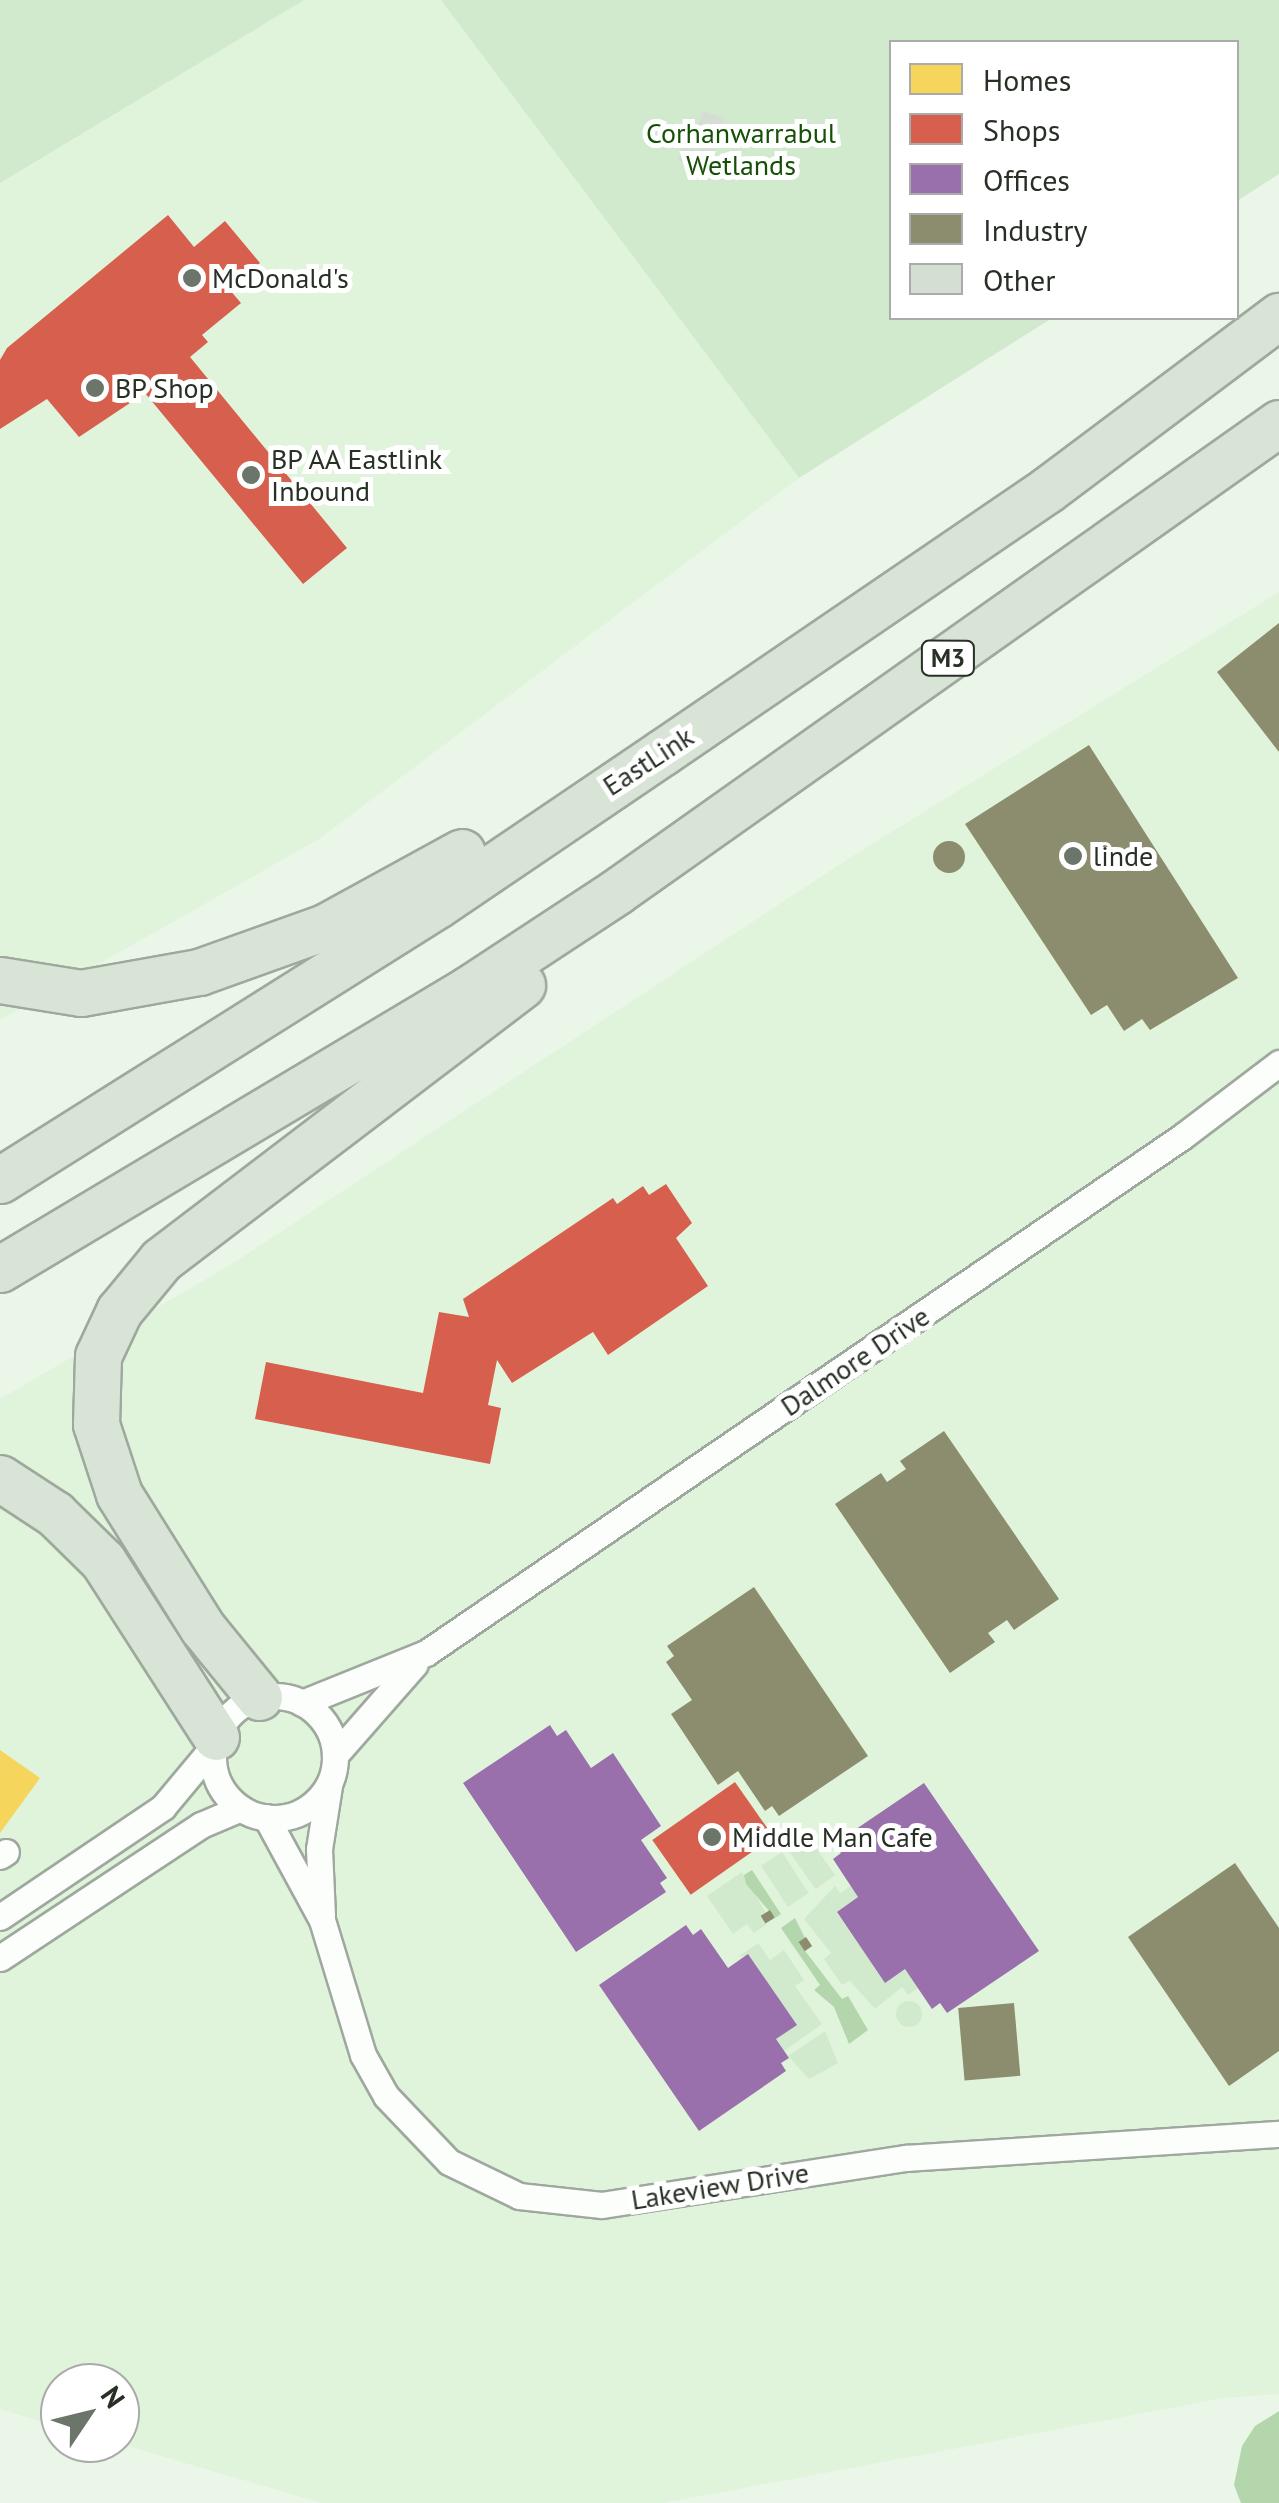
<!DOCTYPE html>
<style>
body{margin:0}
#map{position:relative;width:1279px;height:2503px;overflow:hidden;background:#eaf6e8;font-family:"PT Sans",sans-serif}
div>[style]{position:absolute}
.built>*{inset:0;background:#e0f4db}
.green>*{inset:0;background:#d1e9cc;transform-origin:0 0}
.round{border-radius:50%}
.water>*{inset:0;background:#b3d6ac}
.homes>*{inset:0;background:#f6d55c}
.shops>*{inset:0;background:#d6604d;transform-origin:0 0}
.offices>*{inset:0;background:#9970ab}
.industry>*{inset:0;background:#8c8c6e;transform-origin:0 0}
.building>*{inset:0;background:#d5ded3}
.roads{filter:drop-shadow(2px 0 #9fa89e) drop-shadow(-2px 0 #9fa89e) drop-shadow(0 2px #9fa89e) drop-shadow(0 -2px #9fa89e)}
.minor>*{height:25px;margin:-12.5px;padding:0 12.5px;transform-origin:12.5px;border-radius:12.5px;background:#fcfefc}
.minor>.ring{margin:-12.5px;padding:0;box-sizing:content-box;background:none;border:25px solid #fcfefc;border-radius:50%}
.motorway>*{height:45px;margin:-22.5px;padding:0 22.5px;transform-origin:22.5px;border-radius:22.5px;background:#d8e4d5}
.dots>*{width:28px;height:28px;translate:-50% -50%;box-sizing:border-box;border:5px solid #fff;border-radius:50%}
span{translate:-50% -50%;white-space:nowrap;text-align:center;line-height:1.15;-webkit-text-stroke:10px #fff;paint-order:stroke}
.shield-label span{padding:2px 8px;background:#fff;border:2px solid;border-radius:8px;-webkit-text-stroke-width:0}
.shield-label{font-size:25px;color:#283026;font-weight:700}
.park-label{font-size:28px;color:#165006}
.poi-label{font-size:28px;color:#283026}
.left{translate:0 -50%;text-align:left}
.street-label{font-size:28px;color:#283026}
.legend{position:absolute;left:889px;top:40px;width:350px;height:280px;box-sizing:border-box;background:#fff;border:2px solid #a9aca8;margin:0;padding:12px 18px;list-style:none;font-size:30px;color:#283026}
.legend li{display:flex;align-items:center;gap:20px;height:50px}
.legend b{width:50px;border:2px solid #a9aca8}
.north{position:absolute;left:40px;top:2363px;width:100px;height:100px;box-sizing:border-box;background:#fff;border:2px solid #a9aca8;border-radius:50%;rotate:55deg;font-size:28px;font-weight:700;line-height:40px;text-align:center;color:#283026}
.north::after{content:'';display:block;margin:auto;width:35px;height:45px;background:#6c756a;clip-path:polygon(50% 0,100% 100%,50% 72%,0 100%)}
</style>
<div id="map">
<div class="built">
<i style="clip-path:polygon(304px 0,441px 0,799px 478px,319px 839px,0 1020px,0 183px)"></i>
<i style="clip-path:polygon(1279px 592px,1279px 2394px,1224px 2398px,664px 2503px,322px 2503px,116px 2443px,120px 2383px,60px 2383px,60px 2427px,0 2409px,0 1399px,230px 1265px,851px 857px)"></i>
</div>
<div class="green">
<i style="clip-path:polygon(0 0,304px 0,0 183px)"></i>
<i style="clip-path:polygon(441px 0,1279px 0,1279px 174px,1237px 201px,1236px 42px,892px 42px,892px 318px,1052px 318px,799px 478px)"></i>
<i style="left:807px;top:1835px;width:49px;height:24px;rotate:55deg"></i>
<i style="left:782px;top:1852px;width:49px;height:25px;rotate:57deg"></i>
<i style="clip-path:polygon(742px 1872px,766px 1913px,767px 1924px,754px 1933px,747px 1924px,733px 1934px,707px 1896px)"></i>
<i style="clip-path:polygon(835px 1886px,840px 1893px,851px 1886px,858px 1897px,837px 1913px,885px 1982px,905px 1969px,918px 1988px,908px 1995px,902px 1987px,875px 2009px,850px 1981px,842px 1985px,824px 1959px,831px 1953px,804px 1919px)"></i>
<i style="clip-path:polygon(758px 1943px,770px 1960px,784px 1950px,804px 1980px,795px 1986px,822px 2024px,784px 2051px,776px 2039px,796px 2025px,749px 1955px,738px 1957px)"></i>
<i class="round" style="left:896px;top:2001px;width:26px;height:26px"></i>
<i style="clip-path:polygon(825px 2031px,838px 2063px,809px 2079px,788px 2056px)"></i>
</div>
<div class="water">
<i style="clip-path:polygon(752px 1870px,781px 1914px,775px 1918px,746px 1884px,744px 1875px)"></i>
<i style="clip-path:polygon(795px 1918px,805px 1938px,799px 1943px,842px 1999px,848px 1996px,868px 2030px,849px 2044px,834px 2007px,814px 1990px,820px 1985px,781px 1928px)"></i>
<i style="clip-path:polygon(1279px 2411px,1279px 2503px,1241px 2503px,1234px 2485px,1242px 2446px,1255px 2426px)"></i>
</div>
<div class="homes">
<i style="clip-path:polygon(0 1750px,40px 1778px,0 1833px)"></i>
</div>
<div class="shops">
<i style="clip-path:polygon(168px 215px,194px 247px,225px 221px,260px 263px,229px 289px,241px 303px,202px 335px,208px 342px,190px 357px,347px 548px,303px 584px,145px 393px,79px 437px,47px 399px,0 429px,0 360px,7px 348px)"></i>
<i style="clip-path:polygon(666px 1184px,692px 1223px,676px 1238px,708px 1286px,608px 1355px,593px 1332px,512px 1383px,497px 1360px,488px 1405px,501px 1408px,490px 1464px,255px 1419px,266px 1362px,423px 1393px,439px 1312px,469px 1317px,463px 1299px,613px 1198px,617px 1204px,643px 1186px,649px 1195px)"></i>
<i style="left:735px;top:1782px;width:67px;height:101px;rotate:55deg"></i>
</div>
<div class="offices">
<i style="clip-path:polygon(550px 1725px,557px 1736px,566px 1730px,591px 1768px,613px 1753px,661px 1826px,641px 1840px,667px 1878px,660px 1883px,666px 1892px,576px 1952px,463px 1783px)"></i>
<i style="clip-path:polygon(924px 1783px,1039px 1951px,947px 2013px,940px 2003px,932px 2009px,905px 1969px,885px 1983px,837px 1912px,858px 1897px,833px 1859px,841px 1853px,834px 1844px)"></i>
<i style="clip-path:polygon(686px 1925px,693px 1935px,701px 1929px,728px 1968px,748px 1954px,797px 2025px,776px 2039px,789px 2058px,781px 2063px,786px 2071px,699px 2131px,599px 1985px)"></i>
</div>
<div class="industry">
<i style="clip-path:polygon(1279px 623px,1279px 752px,1217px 672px)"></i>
<i style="clip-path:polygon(1089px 745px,1238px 978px,1150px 1030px,1142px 1019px,1124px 1031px,1107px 1005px,1091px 1015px,965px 824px)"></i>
<i class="round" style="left:933px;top:841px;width:32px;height:32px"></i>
<i style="clip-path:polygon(944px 1431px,1059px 1599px,1014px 1630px,1007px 1620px,988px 1633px,995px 1642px,950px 1673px,835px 1504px,881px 1473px,887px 1482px,906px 1469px,900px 1461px)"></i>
<i style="clip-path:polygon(754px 1587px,868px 1756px,779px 1816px,772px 1806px,765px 1811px,738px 1771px,718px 1785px,671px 1714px,692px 1700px,666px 1662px,674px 1656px,667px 1646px)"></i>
<i style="clip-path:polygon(1235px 1863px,1279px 1928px,1279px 2051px,1229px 2086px,1128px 1937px)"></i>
<i style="left:770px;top:1910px;width:9px;height:11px;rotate:58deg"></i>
<i style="left:806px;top:1937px;width:11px;height:9px;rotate:56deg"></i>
<i style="left:1014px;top:2003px;width:73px;height:56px;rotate:85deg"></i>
</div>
<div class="building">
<i style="clip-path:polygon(703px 111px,724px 118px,710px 169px,678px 161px,687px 130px,696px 132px)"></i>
</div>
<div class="roads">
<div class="minor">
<i class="ring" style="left:213px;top:1696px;width:97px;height:97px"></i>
<i style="left:302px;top:1703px;width:134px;rotate:-22deg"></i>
<i style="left:426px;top:1653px;width:917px;rotate:-34.33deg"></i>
<i style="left:1183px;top:1136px;width:121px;rotate:-37.2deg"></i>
<i style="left:335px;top:1755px;width:121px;rotate:-48.7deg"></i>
<i style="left:266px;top:1817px;width:117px;rotate:61.5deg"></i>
<i style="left:322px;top:1920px;width:141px;rotate:73.1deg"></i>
<i style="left:363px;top:2055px;width:47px;rotate:60.7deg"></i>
<i style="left:386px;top:2096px;width:91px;rotate:46.3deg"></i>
<i style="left:449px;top:2162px;width:78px;rotate:25.9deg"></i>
<i style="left:519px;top:2196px;width:83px;rotate:6.2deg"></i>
<i style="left:602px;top:2205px;width:308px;rotate:-8.8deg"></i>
<i style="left:906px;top:2158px;width:374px;rotate:-3.7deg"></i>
<i style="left:0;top:1856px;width:7px;rotate:-34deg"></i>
<i style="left:322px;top:1915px;width:66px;rotate:-92.6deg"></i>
<i style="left:319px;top:1849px;width:64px;rotate:-81deg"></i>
<i style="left:0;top:1917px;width:197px;rotate:-34deg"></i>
<i style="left:163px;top:1807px;width:78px;rotate:-50.2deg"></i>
<i style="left:0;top:1958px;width:241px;rotate:-33.5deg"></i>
<i style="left:201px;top:1825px;width:43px;rotate:-23deg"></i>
</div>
<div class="motorway">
<i style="left:0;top:980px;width:82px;rotate:9.1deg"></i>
<i style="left:81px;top:993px;width:120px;rotate:-10.1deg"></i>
<i style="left:199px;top:972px;width:134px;rotate:-19.7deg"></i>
<i style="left:325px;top:927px;width:156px;rotate:-28.7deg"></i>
<i style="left:0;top:1180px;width:516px;rotate:-32.18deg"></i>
<i style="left:437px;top:905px;width:273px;rotate:-34.1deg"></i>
<i style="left:663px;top:752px;width:465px;rotate:-34.3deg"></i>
<i style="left:1047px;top:490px;width:290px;rotate:-36.9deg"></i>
<i style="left:0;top:1269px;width:544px;rotate:-30.86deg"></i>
<i style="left:467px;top:990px;width:178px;rotate:-33.3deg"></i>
<i style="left:616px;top:892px;width:812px;rotate:-35.28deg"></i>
<i style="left:0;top:1478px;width:66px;rotate:33.2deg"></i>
<i style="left:55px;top:1514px;width:67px;rotate:44.4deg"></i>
<i style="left:103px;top:1561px;width:209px;rotate:57.3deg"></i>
<i style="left:259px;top:1697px;width:90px;rotate:-129.2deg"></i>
<i style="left:202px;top:1627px;width:157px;rotate:-122deg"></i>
<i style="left:119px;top:1494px;width:74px;rotate:-108.2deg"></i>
<i style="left:96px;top:1424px;width:68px;rotate:-88.3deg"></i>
<i style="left:98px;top:1356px;width:50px;rotate:-65deg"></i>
<i style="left:119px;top:1311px;width:66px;rotate:-50.5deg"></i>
<i style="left:161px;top:1260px;width:454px;rotate:-37.3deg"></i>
</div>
</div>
<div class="dots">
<i style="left:192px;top:278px;background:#6c756a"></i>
<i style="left:95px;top:388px;background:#6c756a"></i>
<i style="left:251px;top:475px;background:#6c756a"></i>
<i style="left:1073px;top:856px;background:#6c756a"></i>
<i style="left:712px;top:1837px;background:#6c756a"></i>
</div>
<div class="shield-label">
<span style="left:948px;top:658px">M3</span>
</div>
<div class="park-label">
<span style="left:741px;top:149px">Corhanwarrabul<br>Wetlands</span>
</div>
<div class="poi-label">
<span class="left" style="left:212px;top:278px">McDonald's</span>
<span class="left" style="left:115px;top:388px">BP Shop</span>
<span class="left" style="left:271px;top:475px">BP AA Eastlink<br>Inbound</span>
<span class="left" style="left:1093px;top:856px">linde</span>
<span class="left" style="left:732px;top:1837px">Middle Man Cafe</span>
</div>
<div class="street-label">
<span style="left:648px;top:761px;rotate:-33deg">EastLink</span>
<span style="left:855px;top:1361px;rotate:-34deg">Dalmore Drive</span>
<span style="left:720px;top:2186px;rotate:-9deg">Lakeview Drive</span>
</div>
<ul class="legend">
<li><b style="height:28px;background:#f6d55c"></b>Homes</li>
<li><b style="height:28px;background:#d6604d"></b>Shops</li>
<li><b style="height:28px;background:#9970ab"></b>Offices</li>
<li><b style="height:28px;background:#8c8c6e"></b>Industry</li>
<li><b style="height:28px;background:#d5ded3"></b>Other</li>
</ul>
<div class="north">N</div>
</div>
